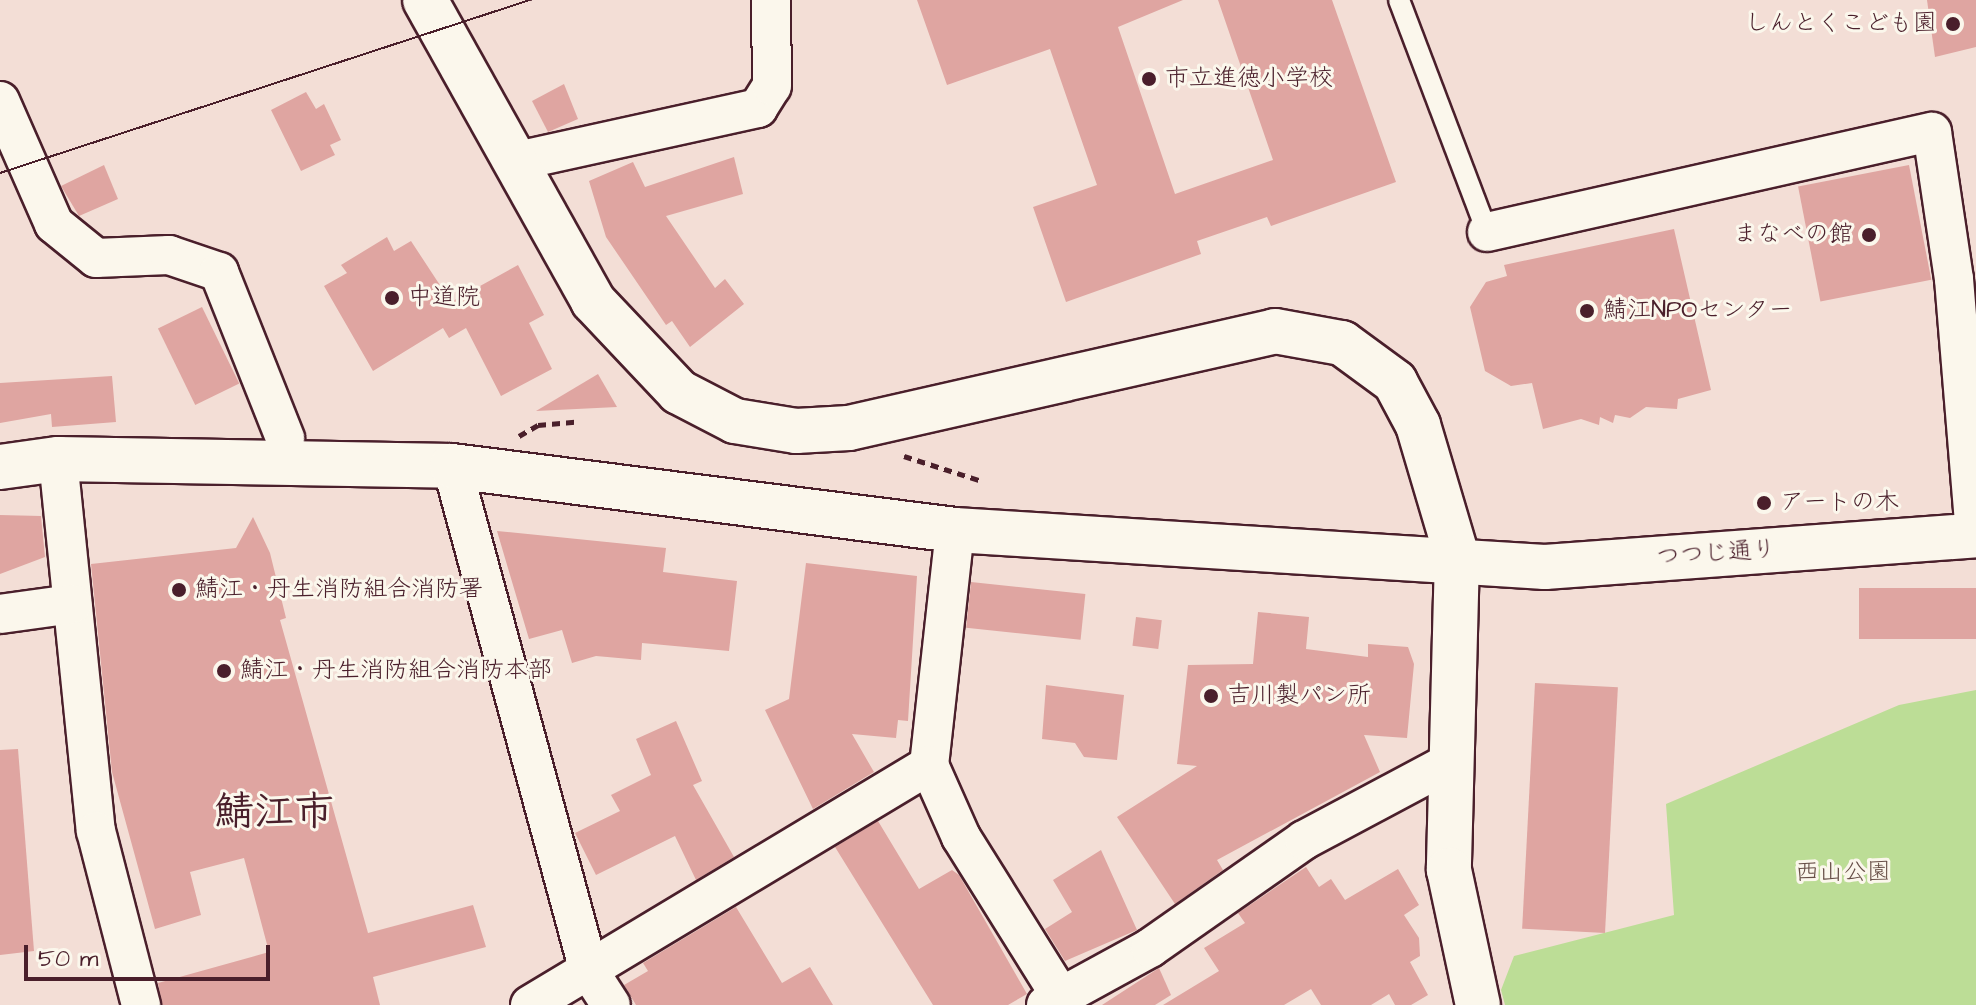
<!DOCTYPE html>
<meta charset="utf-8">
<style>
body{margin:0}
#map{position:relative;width:1976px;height:1005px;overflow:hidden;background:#f3ded6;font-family:"Architects Daughter","Klee One",sans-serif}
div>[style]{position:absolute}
.green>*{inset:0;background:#bcdd96}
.building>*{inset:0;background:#dfa5a1;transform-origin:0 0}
.path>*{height:5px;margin-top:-2.5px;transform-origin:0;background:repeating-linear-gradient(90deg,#4a1f2b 0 8px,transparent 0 14px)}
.roads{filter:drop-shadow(2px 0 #4a1f2b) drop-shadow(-2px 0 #4a1f2b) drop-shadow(0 2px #4a1f2b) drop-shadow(0 -2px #4a1f2b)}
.service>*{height:20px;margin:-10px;padding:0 10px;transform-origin:10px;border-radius:10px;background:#fbf7ec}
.minor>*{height:38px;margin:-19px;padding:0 19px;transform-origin:19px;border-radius:19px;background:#fbf7ec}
.tertiary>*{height:44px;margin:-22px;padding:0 22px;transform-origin:22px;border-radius:22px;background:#fbf7ec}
.tram>*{height:2px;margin:-1px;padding:0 1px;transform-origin:1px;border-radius:1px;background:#4a1f2b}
.dots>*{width:22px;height:22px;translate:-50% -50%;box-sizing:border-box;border:4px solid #fbf7ec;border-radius:50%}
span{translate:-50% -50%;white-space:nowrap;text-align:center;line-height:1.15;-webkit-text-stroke:6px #fbf7ec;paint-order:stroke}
.poi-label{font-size:24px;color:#4a1f2b}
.right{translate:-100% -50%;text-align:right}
.left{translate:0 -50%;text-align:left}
.street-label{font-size:24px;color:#4a1f2b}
.park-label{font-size:24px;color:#664e46}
.town-label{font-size:40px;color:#4a1f2b;font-weight:700}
.scale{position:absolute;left:24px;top:945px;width:246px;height:36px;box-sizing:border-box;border:4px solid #4a1f2b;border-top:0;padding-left:10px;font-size:24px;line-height:28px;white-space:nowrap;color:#4a1f2b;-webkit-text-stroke:6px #fbf7ec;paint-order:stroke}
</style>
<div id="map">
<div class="green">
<i style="clip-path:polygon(1976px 690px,1976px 1005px,1505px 1005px,1501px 990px,1514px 956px,1674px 915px,1666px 804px,1899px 705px)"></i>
</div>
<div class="building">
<i style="clip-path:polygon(917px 0,1183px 0,1118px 27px,1175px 194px,1273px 160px,1218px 0,1332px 0,1396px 182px,1271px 226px,1267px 217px,1197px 241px,1201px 254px,1066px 302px,1033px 207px,1097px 185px,1050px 49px,947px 85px)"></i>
<i style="clip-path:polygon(1927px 0,1976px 0,1976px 47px,1935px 57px)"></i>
<i style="clip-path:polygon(564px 84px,578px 119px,548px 132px,532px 101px)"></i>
<i style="clip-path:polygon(306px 92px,316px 109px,324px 104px,341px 140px,330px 145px,335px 155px,301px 171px,271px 110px)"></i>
<i style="clip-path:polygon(734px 157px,743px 194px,666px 216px,715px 288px,725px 279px,744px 304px,690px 347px,672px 321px,666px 325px,606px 237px,589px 181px,633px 162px,645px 187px)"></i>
<i style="clip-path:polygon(104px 165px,118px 199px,79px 216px,61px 186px)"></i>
<i style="left:1909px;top:165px;width:117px;height:113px;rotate:79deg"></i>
<i style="clip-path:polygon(1674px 229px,1711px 390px,1678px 399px,1677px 409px,1646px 407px,1630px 418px,1615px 415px,1613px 423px,1600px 417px,1599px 425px,1581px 419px,1543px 429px,1532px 383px,1511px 386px,1485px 371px,1470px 307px,1486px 282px,1507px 276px,1504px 265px)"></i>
<i style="clip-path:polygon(387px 237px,394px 251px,411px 241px,451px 302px,518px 265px,544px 315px,529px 323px,552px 369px,501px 396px,466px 328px,449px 338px,443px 328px,373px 371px,324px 286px,347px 273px,341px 265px)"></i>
<i style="left:202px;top:307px;width:85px;height:49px;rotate:64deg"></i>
<i style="clip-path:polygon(598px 374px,617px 407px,536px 411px)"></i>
<i style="clip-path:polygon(112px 376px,116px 422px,52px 427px,51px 414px,0 423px,0 383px)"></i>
<i style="clip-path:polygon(0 515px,41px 516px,45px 557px,0 574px)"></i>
<i style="clip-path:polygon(253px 517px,270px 553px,286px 618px,280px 620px,368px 933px,473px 905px,486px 947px,373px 977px,380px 1005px,162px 1005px,158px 983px,269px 952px,244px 858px,190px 872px,201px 915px,155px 929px,112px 772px,91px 564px,236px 548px)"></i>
<i style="clip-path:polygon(497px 531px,666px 548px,663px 572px,737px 581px,729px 651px,642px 643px,641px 660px,596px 656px,572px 663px,562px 630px,529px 639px)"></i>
<i style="clip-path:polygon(806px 563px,917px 576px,908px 721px,898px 720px,896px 738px,852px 734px,874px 772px,813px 809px,765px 710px,789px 699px)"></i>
<i style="left:971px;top:582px;width:115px;height:46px;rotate:6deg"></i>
<i style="left:1976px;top:588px;width:51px;height:117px;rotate:90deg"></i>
<i style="clip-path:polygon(1258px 612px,1309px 617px,1306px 649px,1368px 657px,1368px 644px,1408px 647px,1414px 664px,1407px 738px,1364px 735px,1380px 772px,1217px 860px,1223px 870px,1175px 904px,1117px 817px,1197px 766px,1177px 764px,1188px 665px,1253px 664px)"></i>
<i style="left:1136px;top:617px;width:26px;height:29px;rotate:7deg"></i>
<i style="left:1535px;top:683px;width:83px;height:246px;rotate:3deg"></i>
<i style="clip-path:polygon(1046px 685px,1124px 695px,1117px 760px,1084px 757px,1075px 743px,1042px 739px)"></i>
<i style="clip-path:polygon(676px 721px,702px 781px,693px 785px,734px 857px,696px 880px,675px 836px,596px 875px,575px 833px,620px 811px,611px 795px,651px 775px,636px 739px)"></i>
<i style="clip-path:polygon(18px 749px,34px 951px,0 955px,0 750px)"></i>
<i style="clip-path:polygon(878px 821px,919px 889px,952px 870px,959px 875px,1027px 994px,1008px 1005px,933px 1005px,835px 847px)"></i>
<i style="clip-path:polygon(1101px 850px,1137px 930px,1065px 961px,1045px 929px,1072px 912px,1053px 880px)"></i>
<i style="clip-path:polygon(1306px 867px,1319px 887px,1331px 879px,1345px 900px,1398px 869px,1419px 905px,1404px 915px,1419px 938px,1420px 956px,1410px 962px,1428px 995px,1411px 1005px,1395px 1005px,1389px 994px,1371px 1005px,1321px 1005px,1311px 989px,1284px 1005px,1163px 1005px,1219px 971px,1204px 948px,1245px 923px,1238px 913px)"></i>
<i style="clip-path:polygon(736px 907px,782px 983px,810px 967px,833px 1005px,636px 1005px,624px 985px,648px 971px,643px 963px)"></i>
<i style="clip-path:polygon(1159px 968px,1171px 995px,1155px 1005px,1102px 1005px)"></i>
</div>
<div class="path">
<i style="left:519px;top:436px;width:22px;rotate:-30deg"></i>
<i style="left:538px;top:425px;width:37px;rotate:-5deg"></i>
<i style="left:904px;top:456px;width:79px;rotate:17.7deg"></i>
</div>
<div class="roads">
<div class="service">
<i style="left:1399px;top:0;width:248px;rotate:69.2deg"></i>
</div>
<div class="minor">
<i style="left:0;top:101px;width:134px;rotate:66.3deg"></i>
<i style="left:54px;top:224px;width:54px;rotate:39deg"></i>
<i style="left:96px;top:258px;width:73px;rotate:-2.4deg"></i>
<i style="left:169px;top:255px;width:53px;rotate:18.8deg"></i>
<i style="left:219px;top:272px;width:179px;rotate:68.3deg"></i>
<i style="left:517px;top:161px;width:247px;rotate:-12.4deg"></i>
<i style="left:758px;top:108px;width:26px;rotate:-58deg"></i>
<i style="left:772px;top:86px;width:86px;rotate:-90.7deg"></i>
<i style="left:1487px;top:232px;width:456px;rotate:-12.7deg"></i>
<i style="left:1932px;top:132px;width:149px;rotate:81.5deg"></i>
<i style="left:1954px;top:279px;width:257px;rotate:85.3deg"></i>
<i style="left:58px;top:459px;width:374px;rotate:84.2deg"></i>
<i style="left:96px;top:831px;width:180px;rotate:75.5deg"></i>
<i style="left:452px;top:466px;width:523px;rotate:74.82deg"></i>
<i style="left:589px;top:971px;width:40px;rotate:57.1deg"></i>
<i style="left:955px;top:530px;width:236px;rotate:96.3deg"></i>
<i style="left:929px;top:765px;width:79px;rotate:66deg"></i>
<i style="left:961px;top:837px;width:198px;rotate:58deg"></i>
<i style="left:0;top:614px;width:73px;rotate:-7.9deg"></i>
<i style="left:530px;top:1005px;width:466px;rotate:-31deg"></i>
<i style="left:1046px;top:1005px;width:119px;rotate:-28.7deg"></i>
<i style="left:1150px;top:948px;width:188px;rotate:-35deg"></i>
<i style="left:1304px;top:840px;width:164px;rotate:-28deg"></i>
</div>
<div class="tertiary">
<i style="left:425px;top:0;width:345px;rotate:60.8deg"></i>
<i style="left:593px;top:301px;width:125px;rotate:46.6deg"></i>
<i style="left:679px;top:392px;width:63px;rotate:27.4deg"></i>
<i style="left:735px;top:421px;width:62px;rotate:9.3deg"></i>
<i style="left:796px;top:431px;width:53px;rotate:-3.2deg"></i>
<i style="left:849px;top:428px;width:437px;rotate:-12.8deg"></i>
<i style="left:1275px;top:331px;width:68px;rotate:10.2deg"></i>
<i style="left:1342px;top:343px;width:66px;rotate:36.3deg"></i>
<i style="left:1395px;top:382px;width:49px;rotate:61.9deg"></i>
<i style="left:1418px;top:425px;width:138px;rotate:73.5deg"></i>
<i style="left:1457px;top:557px;width:313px;rotate:91.5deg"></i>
<i style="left:1449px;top:870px;width:138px;rotate:77.9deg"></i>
<i style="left:0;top:467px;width:59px;rotate:-7.9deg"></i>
<i style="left:58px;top:459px;width:394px;rotate:1deg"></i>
<i style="left:452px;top:466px;width:507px;rotate:7.25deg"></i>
<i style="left:955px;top:530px;width:591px;rotate:3.59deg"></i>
<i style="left:1545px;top:567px;width:432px;rotate:-4.2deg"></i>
</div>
</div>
<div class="tram">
<i style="left:0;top:173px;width:558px;rotate:-18.08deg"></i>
</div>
<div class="dots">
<i style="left:1953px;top:24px;background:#4a1f2b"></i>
<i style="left:1149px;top:79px;background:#4a1f2b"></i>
<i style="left:1869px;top:235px;background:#4a1f2b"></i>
<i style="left:392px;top:298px;background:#4a1f2b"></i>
<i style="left:1587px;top:311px;background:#4a1f2b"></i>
<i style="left:1764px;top:503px;background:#4a1f2b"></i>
<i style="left:179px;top:590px;background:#4a1f2b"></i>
<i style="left:224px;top:671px;background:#4a1f2b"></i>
<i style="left:1211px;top:696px;background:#4a1f2b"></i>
</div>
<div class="poi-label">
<span class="right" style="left:1937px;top:24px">しんとくこども園</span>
<span class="left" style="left:1165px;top:79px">市立進徳小学校</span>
<span class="right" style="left:1853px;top:235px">まなべの館</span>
<span class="left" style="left:408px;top:298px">中道院</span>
<span class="left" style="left:1603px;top:311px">鯖江NPOセンター</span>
<span class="left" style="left:1780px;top:503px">アートの木</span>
<span class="left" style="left:195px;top:590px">鯖江・丹生消防組合消防署</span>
<span class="left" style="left:240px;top:671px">鯖江・丹生消防組合消防本部</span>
<span class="left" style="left:1227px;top:696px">吉川製パン所</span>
</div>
<div class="street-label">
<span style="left:1716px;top:554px;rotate:-4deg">つつじ通り</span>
</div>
<div class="park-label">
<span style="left:1843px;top:873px">西山公園</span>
</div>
<div class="town-label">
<span style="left:274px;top:813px">鯖江市</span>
</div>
<div class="scale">50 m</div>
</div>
